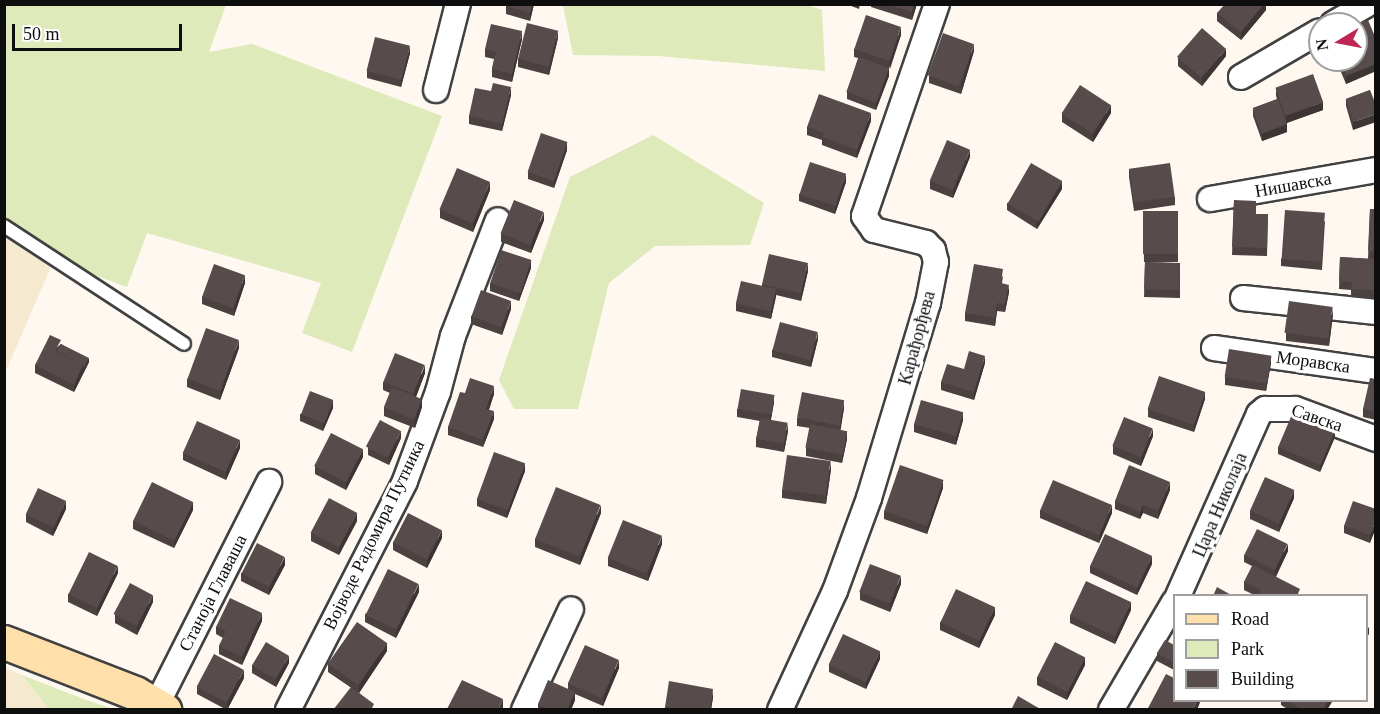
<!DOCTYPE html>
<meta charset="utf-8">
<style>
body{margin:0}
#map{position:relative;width:1380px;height:714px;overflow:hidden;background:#fff8f0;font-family:Georgia,serif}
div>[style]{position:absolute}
.farmland>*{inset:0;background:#f5e9d0}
.green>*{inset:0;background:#deeab9}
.roads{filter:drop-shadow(2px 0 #414141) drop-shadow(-2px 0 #414141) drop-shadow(0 2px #414141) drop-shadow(0 -2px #414141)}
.lane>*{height:12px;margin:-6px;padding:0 6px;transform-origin:6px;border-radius:6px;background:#fff}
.street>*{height:24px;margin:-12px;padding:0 12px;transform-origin:12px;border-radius:12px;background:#fff}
.secondary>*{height:33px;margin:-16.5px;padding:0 16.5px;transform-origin:16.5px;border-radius:16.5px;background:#ffe0ab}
.wall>*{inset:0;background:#4b4140}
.shaded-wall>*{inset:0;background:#3d3534}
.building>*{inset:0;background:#574c4b;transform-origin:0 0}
span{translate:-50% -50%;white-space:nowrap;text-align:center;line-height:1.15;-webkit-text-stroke:6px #fff;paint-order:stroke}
.street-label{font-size:18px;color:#0e0e0e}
.frame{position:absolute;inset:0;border:6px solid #0e0e0e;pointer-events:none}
.legend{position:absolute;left:1173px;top:594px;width:195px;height:108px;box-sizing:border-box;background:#fff;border:2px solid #9f9f9f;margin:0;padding:8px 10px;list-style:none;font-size:18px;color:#0e0e0e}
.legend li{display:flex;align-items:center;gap:12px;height:30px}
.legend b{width:30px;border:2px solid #9f9f9f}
.north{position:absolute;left:1308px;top:12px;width:60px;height:60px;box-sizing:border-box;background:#fff;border:2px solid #9f9f9f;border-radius:50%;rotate:260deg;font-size:16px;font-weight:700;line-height:24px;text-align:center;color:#0e0e0e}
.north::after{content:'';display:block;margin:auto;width:21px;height:27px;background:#bf2654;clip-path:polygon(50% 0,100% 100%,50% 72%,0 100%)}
.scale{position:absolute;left:12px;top:24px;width:170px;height:27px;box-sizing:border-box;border:3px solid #0e0e0e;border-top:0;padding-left:8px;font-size:18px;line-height:21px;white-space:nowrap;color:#0e0e0e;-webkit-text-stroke:4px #fff;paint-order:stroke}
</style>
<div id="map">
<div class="farmland">
<i style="clip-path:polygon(5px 226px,54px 260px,5px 373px)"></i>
<i style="clip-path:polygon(4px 667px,22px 675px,49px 709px,5px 709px)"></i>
</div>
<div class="green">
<i style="clip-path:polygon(4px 5px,226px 5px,209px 52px,252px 44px,442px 116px,352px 352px,302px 333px,321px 283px,147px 233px,127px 287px,54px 260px,5px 226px)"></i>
<i style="clip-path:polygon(563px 5px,807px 5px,822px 10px,825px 71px,658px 56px,573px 55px)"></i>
<i style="clip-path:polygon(653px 135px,764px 203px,750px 245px,655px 246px,609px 283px,578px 409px,514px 409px,499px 380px,570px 177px)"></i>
<i style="clip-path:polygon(22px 675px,81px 698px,113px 709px,49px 709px)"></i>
</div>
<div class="roads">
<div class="lane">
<i style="left:4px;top:226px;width:215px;rotate:33.2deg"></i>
</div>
<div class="street">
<i style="left:1333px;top:24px;width:39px;rotate:-30deg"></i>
<i style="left:1241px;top:77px;width:91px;rotate:-30.2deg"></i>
<i style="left:436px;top:90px;width:89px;rotate:-75.7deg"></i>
<i style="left:1210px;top:199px;width:169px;rotate:-9.9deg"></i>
<i style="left:1243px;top:298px;width:134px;rotate:6deg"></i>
<i style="left:1214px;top:348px;width:164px;rotate:8.1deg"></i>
<i style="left:1178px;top:596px;width:199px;rotate:-66deg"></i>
<i style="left:1259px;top:414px;width:8px;rotate:-40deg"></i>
<i style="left:1265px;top:409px;width:30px"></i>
<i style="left:1295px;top:409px;width:86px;rotate:20.3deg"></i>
<i style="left:157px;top:704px;width:249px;rotate:-63.2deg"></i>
<i style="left:288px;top:710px;width:257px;rotate:-62.9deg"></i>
<i style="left:405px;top:481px;width:95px;rotate:-69.7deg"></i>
<i style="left:438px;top:392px;width:58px;rotate:-75deg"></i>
<i style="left:453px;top:336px;width:124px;rotate:-68.8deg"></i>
<i style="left:524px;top:710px;width:111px;rotate:-65deg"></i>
<i style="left:780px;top:710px;width:131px;rotate:-65.2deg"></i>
<i style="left:835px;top:591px;width:99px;rotate:-69.9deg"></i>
<i style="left:869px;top:498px;width:204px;rotate:-73.2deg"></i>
<i style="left:928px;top:303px;width:42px;rotate:-79deg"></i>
<i style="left:936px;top:262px;width:12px;rotate:-104deg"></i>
<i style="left:933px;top:250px;width:10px;rotate:-135deg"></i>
<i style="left:926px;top:243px;width:54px;rotate:-166deg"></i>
<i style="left:874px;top:230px;width:17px;rotate:-126deg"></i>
<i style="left:864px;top:216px;width:224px;rotate:-71deg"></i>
<i style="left:1111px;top:710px;width:125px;rotate:-59.7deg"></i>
</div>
<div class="secondary">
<i style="left:4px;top:642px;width:141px;rotate:21.3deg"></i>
<i style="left:135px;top:693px;width:34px;rotate:30deg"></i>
</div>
</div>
<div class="wall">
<i style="clip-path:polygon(506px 4px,534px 4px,530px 21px,506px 14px)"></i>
<i style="clip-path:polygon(846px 4px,860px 4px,859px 9px)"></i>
<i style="clip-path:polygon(871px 4px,917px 4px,912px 20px,871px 7px)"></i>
<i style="clip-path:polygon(1266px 4px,1266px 10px,1241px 40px,1217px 21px,1217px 13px)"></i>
<i style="clip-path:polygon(901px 35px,889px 69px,889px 76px,876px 110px,847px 99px,847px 92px,858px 58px,854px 57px,854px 49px)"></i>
<i style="clip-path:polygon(558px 38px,549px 75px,518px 67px,518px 59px)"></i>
<i style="clip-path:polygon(522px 39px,512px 82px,492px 77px,492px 69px,494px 59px,485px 57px,485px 49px)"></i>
<i style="clip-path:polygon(1376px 39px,1376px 71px,1346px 84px,1336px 60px,1356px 60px)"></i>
<i style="clip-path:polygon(974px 51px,961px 94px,929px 83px,929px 76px)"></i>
<i style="clip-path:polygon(410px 53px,401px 87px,367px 78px,367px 71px)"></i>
<i style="clip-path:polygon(1226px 56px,1202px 86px,1178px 66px,1178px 58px)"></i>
<i style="clip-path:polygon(1276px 88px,1323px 110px,1287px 123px,1287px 132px,1262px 141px,1253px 116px,1253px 108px,1277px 99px,1276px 96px)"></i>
<i style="clip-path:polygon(1370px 90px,1353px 130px,1346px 106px,1346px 99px)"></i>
<i style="clip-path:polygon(491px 91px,511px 95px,502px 131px,469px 124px,469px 116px)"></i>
<i style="clip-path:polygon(1111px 113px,1093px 142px,1062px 122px,1062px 114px)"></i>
<i style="clip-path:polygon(871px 121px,857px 158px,822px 145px,822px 140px,807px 135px,807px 127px)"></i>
<i style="clip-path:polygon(567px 150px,554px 188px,528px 179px,528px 172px)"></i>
<i style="clip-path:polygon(970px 157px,953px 198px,930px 189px,930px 181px)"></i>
<i style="clip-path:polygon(1129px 169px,1175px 197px,1175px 205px,1134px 211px,1129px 177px)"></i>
<i style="clip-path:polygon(846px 182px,835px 214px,799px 201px,799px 194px)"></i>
<i style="clip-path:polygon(1062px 189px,1037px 229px,1007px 210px,1007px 203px)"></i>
<i style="clip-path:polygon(490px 190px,473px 232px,440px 218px,440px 210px)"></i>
<i style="clip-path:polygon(1234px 200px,1256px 214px,1268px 214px,1267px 256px,1232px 255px)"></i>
<i style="clip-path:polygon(1370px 209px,1376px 209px,1376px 298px,1351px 297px,1351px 290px,1339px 289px,1340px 257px,1368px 259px)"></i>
<i style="clip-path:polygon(1143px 211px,1178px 211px,1178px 262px,1145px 262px,1180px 263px,1180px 298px,1144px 297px,1145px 262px,1144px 262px)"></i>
<i style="clip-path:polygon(544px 220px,531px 253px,501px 242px,501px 234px)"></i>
<i style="clip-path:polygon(1325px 221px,1322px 270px,1281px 266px,1281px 259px)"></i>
<i style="clip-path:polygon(531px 268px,519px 301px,490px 291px,490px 283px)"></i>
<i style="clip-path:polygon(808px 271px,801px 301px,776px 295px,771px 319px,736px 311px,736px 303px,762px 286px,762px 284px)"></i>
<i style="clip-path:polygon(1003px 276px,1002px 283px,1009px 292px,1005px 312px,997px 311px,995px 326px,965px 321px,965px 313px)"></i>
<i style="clip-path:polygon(245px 283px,234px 316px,202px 304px,202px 297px)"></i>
<i style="clip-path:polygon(511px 309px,502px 335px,471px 324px,471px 316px)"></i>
<i style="clip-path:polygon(1333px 314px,1329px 346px,1286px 341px,1286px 333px)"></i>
<i style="clip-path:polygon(818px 339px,811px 367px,772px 357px,772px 350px)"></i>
<i style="clip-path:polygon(61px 344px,89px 362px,74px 392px,35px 373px,35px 365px)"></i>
<i style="clip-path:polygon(239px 348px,220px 400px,187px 387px,187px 379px)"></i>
<i style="clip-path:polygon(985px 363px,974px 400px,941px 390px,941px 382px)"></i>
<i style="clip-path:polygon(1271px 363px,1266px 391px,1225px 385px,1225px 377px)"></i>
<i style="clip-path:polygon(425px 373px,416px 397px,422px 407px,415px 428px,384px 416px,384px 408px,390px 393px,383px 390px,383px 382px)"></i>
<i style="clip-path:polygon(1376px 379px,1376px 420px,1363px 417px,1363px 409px)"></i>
<i style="clip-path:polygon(465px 393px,494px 394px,489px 410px,494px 419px,483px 447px,448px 435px,448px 427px)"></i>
<i style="clip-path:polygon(1205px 399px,1194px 432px,1148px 417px,1148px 409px)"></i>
<i style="clip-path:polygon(774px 402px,771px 420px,788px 431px,784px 452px,756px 447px,756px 439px,760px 421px,737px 417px,737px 409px)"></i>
<i style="clip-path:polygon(333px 408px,323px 431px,300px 421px,300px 414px)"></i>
<i style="clip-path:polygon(844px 408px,840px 430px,847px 439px,842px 463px,806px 456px,806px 448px,810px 428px,797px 426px,797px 418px)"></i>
<i style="clip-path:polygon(963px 420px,956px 445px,914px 432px,914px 424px)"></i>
<i style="clip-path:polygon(1153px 436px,1141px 466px,1113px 454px,1113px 446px)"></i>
<i style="clip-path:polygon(1335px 437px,1320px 472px,1278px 454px,1278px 447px)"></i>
<i style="clip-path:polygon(401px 438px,389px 465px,368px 455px,368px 447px)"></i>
<i style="clip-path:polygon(240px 448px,226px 480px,183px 460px,183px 453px)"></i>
<i style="clip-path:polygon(363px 457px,346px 490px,315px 474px,315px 466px)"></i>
<i style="clip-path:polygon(831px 469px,826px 504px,782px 498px,782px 490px)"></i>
<i style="clip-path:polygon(525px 471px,507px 518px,477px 506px,477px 499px)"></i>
<i style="clip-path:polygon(943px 488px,927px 534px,884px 519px,884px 511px)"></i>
<i style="clip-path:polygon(1170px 490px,1158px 519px,1143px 513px,1140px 519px,1115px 509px,1115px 501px)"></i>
<i style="clip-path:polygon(1294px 498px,1279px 532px,1250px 519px,1250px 511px)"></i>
<i style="clip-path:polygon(66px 509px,53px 536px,26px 522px,26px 514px)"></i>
<i style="clip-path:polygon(1376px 509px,1370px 543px,1344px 533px,1344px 526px)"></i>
<i style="clip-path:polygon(193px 510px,174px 548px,133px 529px,133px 521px)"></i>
<i style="clip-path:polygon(1040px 510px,1112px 513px,1099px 543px,1040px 518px)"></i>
<i style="clip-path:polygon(601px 513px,580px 565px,535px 547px,535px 539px)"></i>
<i style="clip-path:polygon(357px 521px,339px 555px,311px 541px,311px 533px)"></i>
<i style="clip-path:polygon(442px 538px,427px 568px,393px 550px,393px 542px)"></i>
<i style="clip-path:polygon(662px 544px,648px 581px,608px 566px,608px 558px)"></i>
<i style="clip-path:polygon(1288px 551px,1276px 577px,1300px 596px,1256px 596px,1244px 590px,1244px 582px,1252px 566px,1244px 562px,1244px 555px)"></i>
<i style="clip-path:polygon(1152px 564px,1137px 595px,1090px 573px,1090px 566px)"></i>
<i style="clip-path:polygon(285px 565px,269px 595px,241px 581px,241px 573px)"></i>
<i style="clip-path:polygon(118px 573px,97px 616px,68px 602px,68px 594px)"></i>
<i style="clip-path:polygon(901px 584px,890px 612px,860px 600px,860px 592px)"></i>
<i style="clip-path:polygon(419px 592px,396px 638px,365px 622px,365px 614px)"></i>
<i style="clip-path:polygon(153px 602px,137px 635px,115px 623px,115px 615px)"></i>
<i style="clip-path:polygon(1131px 610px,1115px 644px,1070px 623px,1070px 615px)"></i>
<i style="clip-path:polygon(995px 615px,979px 648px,940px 630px,940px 622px)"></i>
<i style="clip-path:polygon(262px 621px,242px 665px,219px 654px,219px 646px,223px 638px,216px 634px,216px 627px)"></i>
<i style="clip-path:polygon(1174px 645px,1174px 670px,1157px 661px,1157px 653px)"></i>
<i style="clip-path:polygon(387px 651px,359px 693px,374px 710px,350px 687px,328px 672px,328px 664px)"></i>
<i style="clip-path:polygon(880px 659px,866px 689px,829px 672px,829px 665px)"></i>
<i style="clip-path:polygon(289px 663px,276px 687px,252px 673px,252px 665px)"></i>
<i style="clip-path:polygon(1085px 665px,1067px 700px,1037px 685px,1037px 677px)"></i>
<i style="clip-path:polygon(619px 668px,603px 706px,575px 694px,575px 700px,571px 710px,538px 710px,538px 704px,568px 690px,568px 683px)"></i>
<i style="clip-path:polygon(244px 678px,227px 710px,197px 694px,197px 687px)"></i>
<i style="clip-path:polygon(713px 697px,711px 710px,665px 710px,665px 707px)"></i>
<i style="clip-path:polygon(1281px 700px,1333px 700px,1327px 710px,1289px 710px,1281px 705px)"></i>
</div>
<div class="shaded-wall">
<i style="clip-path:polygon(532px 4px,534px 4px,530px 21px,530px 13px)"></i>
<i style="clip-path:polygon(914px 4px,917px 4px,912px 20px,912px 12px)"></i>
<i style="clip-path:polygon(1264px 4px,1266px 4px,1266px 10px,1241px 40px,1241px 32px)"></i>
<i style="clip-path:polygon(901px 27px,901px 35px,890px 69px,890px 61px)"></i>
<i style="clip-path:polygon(522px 31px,522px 39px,512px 82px,512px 74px)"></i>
<i style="clip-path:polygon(558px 31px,558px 38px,549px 75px,549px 67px)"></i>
<i style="clip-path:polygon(974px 44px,974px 51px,961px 94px,961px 86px)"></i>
<i style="clip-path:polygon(410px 46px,410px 53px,401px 87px,401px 79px)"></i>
<i style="clip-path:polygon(1226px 49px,1226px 56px,1202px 86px,1202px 78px)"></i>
<i style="clip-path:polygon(1376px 64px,1376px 71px,1346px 84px,1346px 76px)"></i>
<i style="clip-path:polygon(889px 68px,889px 76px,876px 110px,876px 102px)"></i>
<i style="clip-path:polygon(511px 87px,511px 95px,502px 131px,502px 124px)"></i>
<i style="clip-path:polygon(1323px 102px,1323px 110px,1286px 123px,1286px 116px)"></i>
<i style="clip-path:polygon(1111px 105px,1111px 113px,1093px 142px,1093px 134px)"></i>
<i style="clip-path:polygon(871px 113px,871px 121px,857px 158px,857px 150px)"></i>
<i style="clip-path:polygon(1376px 114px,1376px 122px,1353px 130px,1353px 122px)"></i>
<i style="clip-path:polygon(1287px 124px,1287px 132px,1262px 141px,1262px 134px)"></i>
<i style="clip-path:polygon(567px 142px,567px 150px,554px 188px,554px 180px)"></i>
<i style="clip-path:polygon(970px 150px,970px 157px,953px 198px,953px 190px)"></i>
<i style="clip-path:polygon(846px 174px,846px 182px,835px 214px,835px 206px)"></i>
<i style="clip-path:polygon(1062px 181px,1062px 189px,1037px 229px,1037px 221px)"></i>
<i style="clip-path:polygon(490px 182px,490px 190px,473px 232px,473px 224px)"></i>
<i style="clip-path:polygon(544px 212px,544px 220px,531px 253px,531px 245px)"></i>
<i style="clip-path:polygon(531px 260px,531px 268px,519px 301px,519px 293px)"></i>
<i style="clip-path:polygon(808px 263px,808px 271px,801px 301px,801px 293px)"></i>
<i style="clip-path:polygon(245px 275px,245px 283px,234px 316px,234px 308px)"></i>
<i style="clip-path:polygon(1009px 285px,1009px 292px,1005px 312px,1005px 304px)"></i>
<i style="clip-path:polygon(776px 289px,776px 297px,771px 319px,771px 311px)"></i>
<i style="clip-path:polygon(511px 301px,511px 309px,502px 335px,502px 327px)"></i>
<i style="clip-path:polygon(997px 303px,997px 311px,995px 326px,995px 318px)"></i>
<i style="clip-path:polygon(1333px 307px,1333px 314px,1329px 346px,1329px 338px)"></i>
<i style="clip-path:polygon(818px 332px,818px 339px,811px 367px,811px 359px)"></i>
<i style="clip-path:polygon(239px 340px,239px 348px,220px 400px,220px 392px)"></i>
<i style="clip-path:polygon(985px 356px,985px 363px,974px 400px,974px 392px)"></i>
<i style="clip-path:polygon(1271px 356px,1271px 363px,1266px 391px,1266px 384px)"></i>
<i style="clip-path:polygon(89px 358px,89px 362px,74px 392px,74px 385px,83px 365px)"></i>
<i style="clip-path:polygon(425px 365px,425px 373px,414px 402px,414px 394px)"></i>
<i style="clip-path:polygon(494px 386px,494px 394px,486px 417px,486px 409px)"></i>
<i style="clip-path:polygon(1205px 392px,1205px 399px,1194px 432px,1194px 425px)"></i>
<i style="clip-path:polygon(774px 395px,774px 402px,770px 423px,770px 415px)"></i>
<i style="clip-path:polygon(422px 399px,422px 407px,415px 428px,415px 420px)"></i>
<i style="clip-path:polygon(333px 400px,333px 408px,323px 431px,323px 423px)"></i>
<i style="clip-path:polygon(844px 400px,844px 408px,840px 434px,840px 426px)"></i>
<i style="clip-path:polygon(494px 411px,494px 419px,483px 447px,483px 440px)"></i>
<i style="clip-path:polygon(963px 412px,963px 420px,956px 445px,956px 437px)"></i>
<i style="clip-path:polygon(788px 423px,788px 431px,784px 452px,784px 444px)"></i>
<i style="clip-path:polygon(1153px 429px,1153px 436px,1141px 466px,1141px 458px)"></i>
<i style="clip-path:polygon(1335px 430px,1335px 437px,1320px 472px,1320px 464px)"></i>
<i style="clip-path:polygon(401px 431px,401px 438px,389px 465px,389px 457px)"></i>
<i style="clip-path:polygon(847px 431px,847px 439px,842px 463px,842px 455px)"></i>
<i style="clip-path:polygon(240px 440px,240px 448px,226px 480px,226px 472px)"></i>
<i style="clip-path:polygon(363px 449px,363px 457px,346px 490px,346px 482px)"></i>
<i style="clip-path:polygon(831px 461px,831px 469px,826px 504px,826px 496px)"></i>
<i style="clip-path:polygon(525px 463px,525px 471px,507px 518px,507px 510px)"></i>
<i style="clip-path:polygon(943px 480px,943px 488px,927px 534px,927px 526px)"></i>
<i style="clip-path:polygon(1170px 482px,1170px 490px,1158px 519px,1158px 511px)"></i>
<i style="clip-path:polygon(1294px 490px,1294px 498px,1279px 532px,1279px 524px)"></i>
<i style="clip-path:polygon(66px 501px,66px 509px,53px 536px,53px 528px)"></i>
<i style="clip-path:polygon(193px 502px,193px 510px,174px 548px,174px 541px)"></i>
<i style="clip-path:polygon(601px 505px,601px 513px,580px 565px,580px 557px)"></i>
<i style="clip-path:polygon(1112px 505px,1112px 513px,1099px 543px,1099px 536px)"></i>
<i style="clip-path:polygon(1143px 505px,1143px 513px,1140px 519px,1140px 512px)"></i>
<i style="clip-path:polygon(357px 513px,357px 521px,339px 555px,339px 547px)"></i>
<i style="clip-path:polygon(1376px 520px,1376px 528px,1370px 543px,1370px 535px)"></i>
<i style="clip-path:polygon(442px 530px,442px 538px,427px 568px,427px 560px)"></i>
<i style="clip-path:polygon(662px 536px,662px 544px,648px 581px,648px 573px)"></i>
<i style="clip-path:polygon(1288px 544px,1288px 551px,1275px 577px,1275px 570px)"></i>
<i style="clip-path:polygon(1152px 556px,1152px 564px,1137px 595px,1137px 587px)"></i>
<i style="clip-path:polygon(285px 557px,285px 565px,269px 595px,269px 587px)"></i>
<i style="clip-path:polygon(118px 566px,118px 573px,97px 616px,97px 608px)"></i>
<i style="clip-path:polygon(901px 576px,901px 584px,890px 612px,890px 604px)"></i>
<i style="clip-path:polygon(419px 584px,419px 592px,396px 638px,396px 630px)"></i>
<i style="clip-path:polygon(153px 595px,153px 602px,137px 635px,137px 627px)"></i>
<i style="clip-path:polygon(1131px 602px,1131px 610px,1115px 644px,1115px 636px)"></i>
<i style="clip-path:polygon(995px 607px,995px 615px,979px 648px,979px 640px)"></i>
<i style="clip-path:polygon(262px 613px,262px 621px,242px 665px,242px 657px)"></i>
<i style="clip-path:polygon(1369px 627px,1369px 634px,1366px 639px,1366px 631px)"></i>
<i style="clip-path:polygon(387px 643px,387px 651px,359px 693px,359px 685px)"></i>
<i style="clip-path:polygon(880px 651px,880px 659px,866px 689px,866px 682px)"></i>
<i style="clip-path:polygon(289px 656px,289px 663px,276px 687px,276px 679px)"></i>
<i style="clip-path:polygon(1085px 657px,1085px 665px,1067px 700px,1067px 692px)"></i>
<i style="clip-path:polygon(619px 660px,619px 668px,603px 706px,603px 698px)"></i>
<i style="clip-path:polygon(244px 670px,244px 678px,227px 710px,227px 702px)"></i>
<i style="clip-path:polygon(713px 689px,713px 697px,711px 710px,710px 710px)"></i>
<i style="clip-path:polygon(575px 692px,575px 700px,571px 710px,567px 710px)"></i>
<i style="clip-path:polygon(503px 699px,503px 707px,502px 710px,498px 710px)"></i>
<i style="clip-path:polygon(1197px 700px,1201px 700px,1197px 710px,1193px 710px)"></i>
<i style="clip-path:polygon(1328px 700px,1333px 700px,1327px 710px,1323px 710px)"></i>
</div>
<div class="building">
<i style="clip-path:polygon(506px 4px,532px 4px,530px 13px,506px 6px)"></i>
<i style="clip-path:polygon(887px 4px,914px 4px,912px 12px)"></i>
<i style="clip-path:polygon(1225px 4px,1264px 4px,1241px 32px,1217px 13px)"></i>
<i style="left:866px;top:15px;width:37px;height:36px;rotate:19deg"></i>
<i style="clip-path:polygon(1368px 20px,1376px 39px,1376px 64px,1346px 76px,1339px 60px,1356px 60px,1356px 25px)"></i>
<i style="left:527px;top:23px;width:32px;height:37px;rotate:14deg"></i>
<i style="clip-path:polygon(491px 24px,522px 31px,512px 74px,492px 69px,496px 52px,485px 49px)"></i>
<i style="left:1202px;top:28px;width:32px;height:38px;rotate:41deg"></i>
<i style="left:943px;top:33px;width:33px;height:45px;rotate:20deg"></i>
<i style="left:375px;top:37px;width:36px;height:35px;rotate:14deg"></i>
<i style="left:859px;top:57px;width:32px;height:37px;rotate:20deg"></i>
<i style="left:1313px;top:74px;width:30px;height:40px;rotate:70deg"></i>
<i style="clip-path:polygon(493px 83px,511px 87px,502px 124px,469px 116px,475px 88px,491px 91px)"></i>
<i style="left:1080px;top:85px;width:37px;height:34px;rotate:33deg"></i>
<i style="clip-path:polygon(1370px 90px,1376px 105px,1376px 114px,1353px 122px,1346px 99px)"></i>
<i style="clip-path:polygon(819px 94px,871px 113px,857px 150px,822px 137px,824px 133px,807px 127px)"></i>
<i style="left:1278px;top:99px;width:27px;height:27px;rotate:70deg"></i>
<i style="left:541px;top:133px;width:28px;height:41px;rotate:19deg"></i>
<i style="left:947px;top:140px;width:25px;height:44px;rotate:23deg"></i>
<i style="left:810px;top:162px;width:38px;height:34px;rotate:18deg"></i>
<i style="left:1031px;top:163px;width:36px;height:47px;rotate:30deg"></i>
<i style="left:1170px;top:163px;width:34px;height:41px;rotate:82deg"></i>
<i style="left:457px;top:168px;width:36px;height:45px;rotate:23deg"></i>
<i style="left:514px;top:200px;width:32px;height:36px;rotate:22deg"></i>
<i style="clip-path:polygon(1234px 200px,1256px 201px,1256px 214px,1268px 214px,1267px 248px,1232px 247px)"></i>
<i style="clip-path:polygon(1370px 209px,1376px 209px,1376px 252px,1368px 251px)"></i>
<i style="left:1285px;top:210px;width:40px;height:49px;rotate:4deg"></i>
<i style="left:1143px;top:211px;width:35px;height:43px"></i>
<i style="left:501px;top:250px;width:32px;height:35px;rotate:18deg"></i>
<i style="left:769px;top:254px;width:40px;height:31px;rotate:13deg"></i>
<i style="clip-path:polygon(1340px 257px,1376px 259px,1376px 290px,1351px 289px,1352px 282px,1339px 281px)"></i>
<i style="left:1145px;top:262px;width:35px;height:27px;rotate:2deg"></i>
<i style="left:214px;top:264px;width:33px;height:35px;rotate:20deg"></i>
<i style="clip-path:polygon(974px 264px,1003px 269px,1001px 283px,1009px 285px,1005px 304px,997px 303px,995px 318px,965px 313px)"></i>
<i style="left:741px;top:281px;width:36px;height:23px;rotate:13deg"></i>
<i style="left:481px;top:290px;width:32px;height:28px;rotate:20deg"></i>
<i style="left:1289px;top:301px;width:44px;height:32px;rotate:8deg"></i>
<i style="left:780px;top:322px;width:39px;height:29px;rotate:15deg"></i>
<i style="left:206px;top:328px;width:35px;height:54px;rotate:20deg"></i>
<i style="clip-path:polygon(50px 335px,61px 340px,55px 351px,83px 365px,74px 385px,35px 365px)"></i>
<i style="clip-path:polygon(61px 344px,89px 358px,83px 369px,83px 365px,57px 351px)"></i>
<i style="left:1229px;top:349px;width:43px;height:28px;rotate:9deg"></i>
<i style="clip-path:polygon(969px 351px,985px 356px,974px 392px,941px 382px,947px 364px,964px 369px)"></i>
<i style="left:395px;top:353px;width:32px;height:31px;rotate:22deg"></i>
<i style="left:1159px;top:376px;width:49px;height:35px;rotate:19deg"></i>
<i style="clip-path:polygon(470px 378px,494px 386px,486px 409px,494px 411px,483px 440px,448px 427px,460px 392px,465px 393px)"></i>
<i style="clip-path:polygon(1370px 378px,1376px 379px,1376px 412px,1363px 409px)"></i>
<i style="left:392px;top:387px;width:32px;height:22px;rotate:22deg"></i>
<i style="left:741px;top:389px;width:34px;height:20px;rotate:10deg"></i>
<i style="left:310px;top:391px;width:25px;height:25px;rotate:21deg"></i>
<i style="left:802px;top:392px;width:43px;height:26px;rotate:11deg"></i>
<i style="left:921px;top:400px;width:44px;height:25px;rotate:16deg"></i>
<i style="left:1293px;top:412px;width:46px;height:38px;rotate:23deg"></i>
<i style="left:1124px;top:417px;width:31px;height:31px;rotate:22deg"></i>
<i style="left:760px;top:418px;width:28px;height:21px;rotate:10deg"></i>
<i style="left:380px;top:420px;width:24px;height:30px;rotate:28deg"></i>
<i style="left:197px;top:421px;width:47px;height:35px;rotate:24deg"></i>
<i style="left:810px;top:424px;width:38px;height:24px;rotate:11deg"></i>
<i style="left:331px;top:433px;width:36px;height:37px;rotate:27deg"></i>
<i style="left:494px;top:452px;width:33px;height:50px;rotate:20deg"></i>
<i style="left:787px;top:455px;width:44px;height:35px;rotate:8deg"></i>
<i style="left:900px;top:465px;width:46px;height:49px;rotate:19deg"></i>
<i style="clip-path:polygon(1129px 465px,1170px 482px,1158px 511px,1143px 505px,1140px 512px,1115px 501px)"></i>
<i style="left:1265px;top:477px;width:32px;height:37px;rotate:24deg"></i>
<i style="left:1053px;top:480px;width:64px;height:33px;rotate:23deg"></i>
<i style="left:152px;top:482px;width:46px;height:43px;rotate:26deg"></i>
<i style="left:556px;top:487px;width:48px;height:56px;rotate:22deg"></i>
<i style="left:38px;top:488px;width:31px;height:29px;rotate:25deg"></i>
<i style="left:329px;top:498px;width:32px;height:39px;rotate:28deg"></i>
<i style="clip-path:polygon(1353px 501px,1376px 509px,1376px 520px,1370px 535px,1344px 526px)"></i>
<i style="left:408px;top:513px;width:38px;height:33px;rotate:27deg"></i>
<i style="left:623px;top:520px;width:42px;height:41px;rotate:22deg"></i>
<i style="left:1257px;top:529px;width:34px;height:29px;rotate:26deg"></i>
<i style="left:1105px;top:534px;width:52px;height:35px;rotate:25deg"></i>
<i style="left:257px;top:543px;width:31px;height:34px;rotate:27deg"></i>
<i style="left:89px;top:552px;width:32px;height:47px;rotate:26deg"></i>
<i style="left:870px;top:564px;width:33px;height:30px;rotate:21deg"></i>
<i style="clip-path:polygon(1253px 565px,1300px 589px,1297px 596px,1258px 596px,1260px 590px,1244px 582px)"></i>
<i style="left:388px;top:569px;width:34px;height:51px;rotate:26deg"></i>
<i style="left:1086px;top:581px;width:50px;height:38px;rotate:25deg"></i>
<i style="left:130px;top:583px;width:26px;height:35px;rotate:28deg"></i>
<i style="clip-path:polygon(1217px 587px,1233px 596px,1213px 596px)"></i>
<i style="left:956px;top:589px;width:43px;height:37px;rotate:25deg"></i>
<i style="clip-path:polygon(230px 598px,262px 613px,242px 657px,219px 646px,226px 631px,216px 627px)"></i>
<i style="left:357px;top:622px;width:37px;height:51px;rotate:35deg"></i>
<i style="left:843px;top:634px;width:41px;height:34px;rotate:25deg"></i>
<i style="clip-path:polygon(1165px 640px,1174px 645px,1174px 663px,1157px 653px)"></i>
<i style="left:266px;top:642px;width:27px;height:27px;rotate:31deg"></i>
<i style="left:1055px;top:642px;width:34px;height:39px;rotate:27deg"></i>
<i style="left:585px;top:645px;width:37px;height:42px;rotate:24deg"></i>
<i style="left:214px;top:654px;width:34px;height:37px;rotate:28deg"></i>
<i style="clip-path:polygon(1166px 674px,1174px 678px,1174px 700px,1197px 700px,1193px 710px,1147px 710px)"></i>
<i style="clip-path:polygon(462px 680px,503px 699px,498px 710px,447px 709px)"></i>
<i style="clip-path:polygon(548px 680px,575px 692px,567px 710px,549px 710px,538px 704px)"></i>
<i style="clip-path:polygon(669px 681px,713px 689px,710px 710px,676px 710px,676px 709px,665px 707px)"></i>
<i style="clip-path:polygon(351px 687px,374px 704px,371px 710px,333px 710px)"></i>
<i style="clip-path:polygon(1018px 696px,1042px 710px,1011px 710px)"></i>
<i style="clip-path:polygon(1287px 700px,1328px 700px,1323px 710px,1302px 710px)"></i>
</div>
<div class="street-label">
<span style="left:1293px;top:185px;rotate:-10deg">Нишавска</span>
<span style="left:917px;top:338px;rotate:-75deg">Карађорђева</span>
<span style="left:1313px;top:362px;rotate:8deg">Моравска</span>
<span style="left:1317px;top:418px;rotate:19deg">Савска</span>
<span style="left:1220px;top:505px;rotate:-67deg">Цара Николаја</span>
<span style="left:374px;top:535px;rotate:-64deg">Војводе Радомира Путника</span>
<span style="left:213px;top:593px;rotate:-63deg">Станоја Главаша</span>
</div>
<div class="frame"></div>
<ul class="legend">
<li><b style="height:8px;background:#ffe0ab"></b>Road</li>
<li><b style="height:16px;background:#deeab9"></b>Park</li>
<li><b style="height:16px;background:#574c4b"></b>Building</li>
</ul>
<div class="north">N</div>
<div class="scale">50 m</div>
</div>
